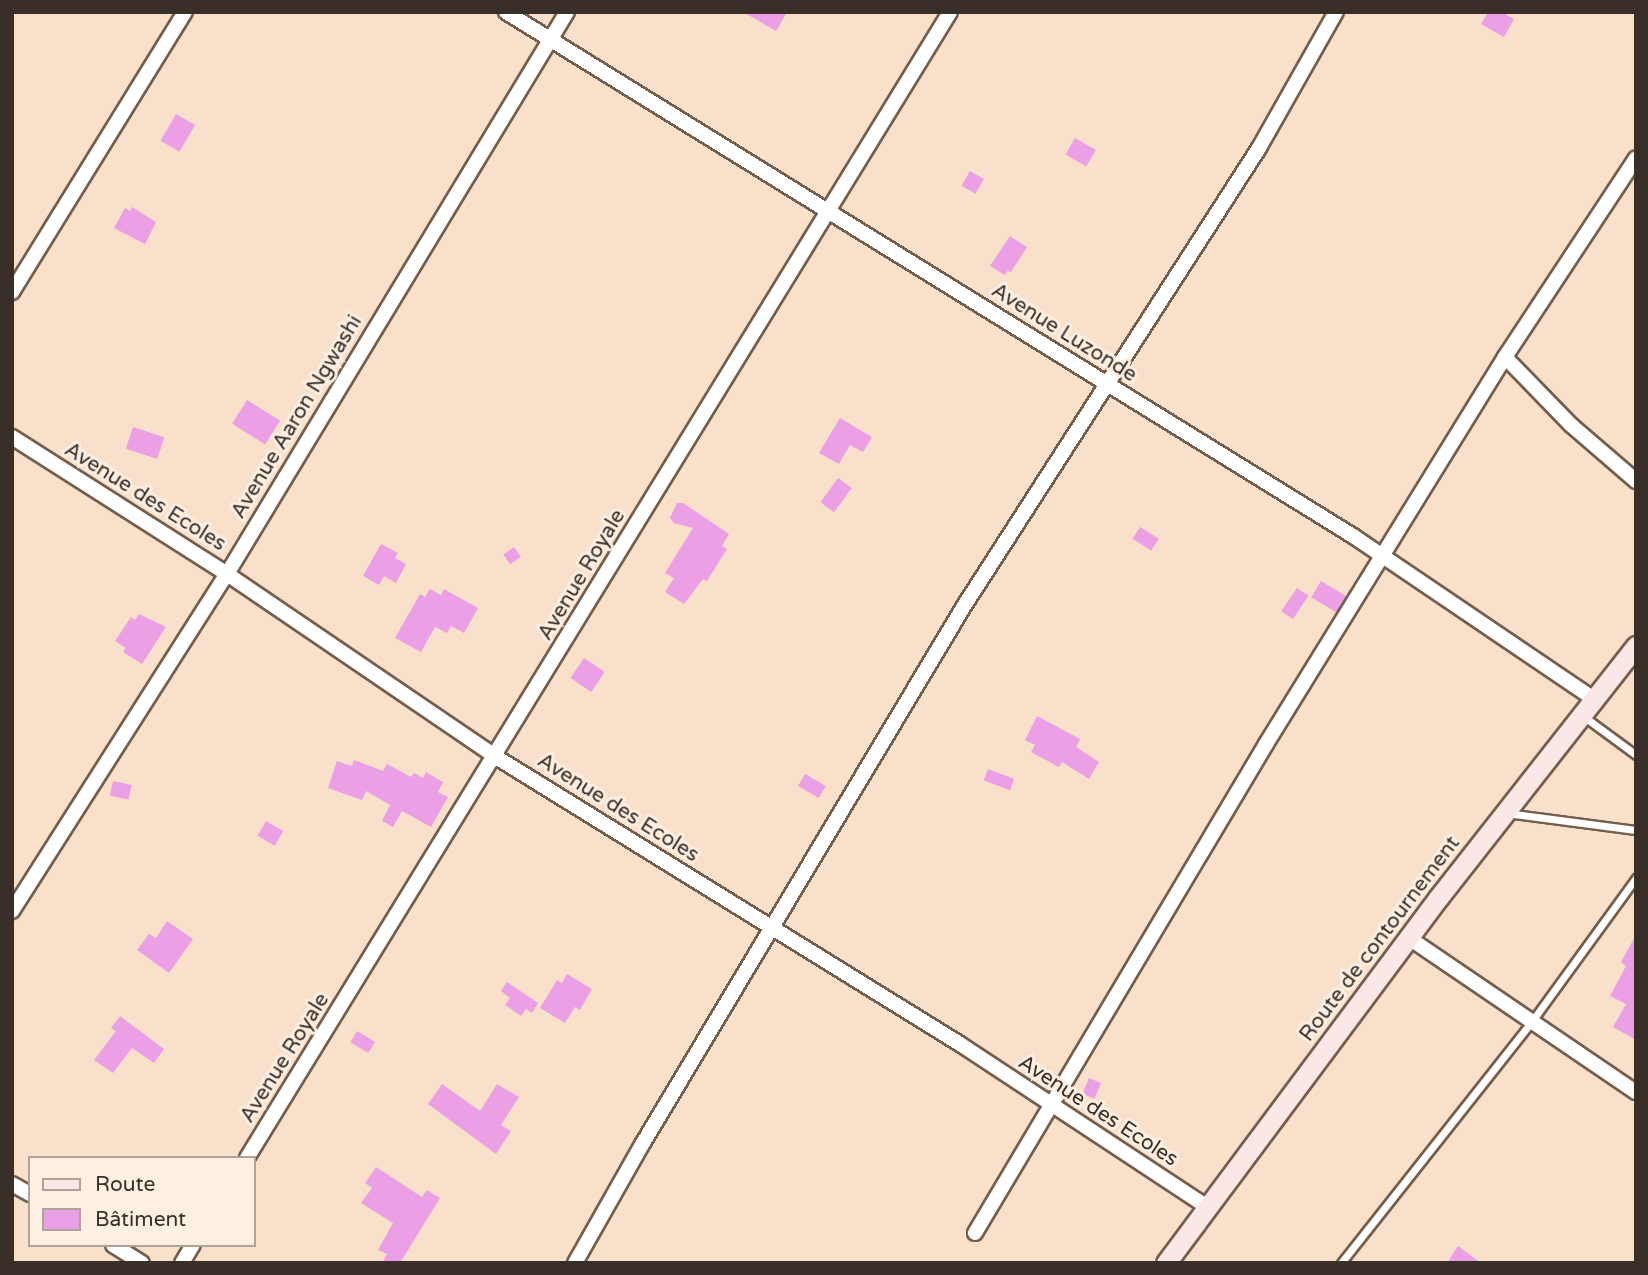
<!DOCTYPE html>
<meta charset="utf-8">
<style>
body{margin:0}
#map{position:relative;width:1648px;height:1275px;overflow:hidden;background:#f9e0cb;font-family:"Varela Round",sans-serif}
div>[style]{position:absolute}
.building>*{inset:0;background:#eb9fe5;transform-origin:0 0}
.roads{filter:drop-shadow(2px 0 #745e4c) drop-shadow(-2px 0 #745e4c) drop-shadow(0 2px #745e4c) drop-shadow(0 -2px #745e4c)}
.lane>*{height:7px;margin:-3.5px;padding:0 3.5px;transform-origin:3.5px;border-radius:3.5px;background:#fff}
.street>*{height:14px;margin:-7px;padding:0 7px;transform-origin:7px;border-radius:7px;background:#fff}
.secondary>*{height:19px;margin:-9.5px;padding:0 9.5px;transform-origin:9.5px;border-radius:9.5px;background:#fce7e7}
span{translate:-50% -50%;white-space:nowrap;text-align:center;line-height:1.15;-webkit-text-stroke:6px #feefe3;paint-order:stroke}
.street-label{font-size:21px;color:#392f28}
.frame{position:absolute;inset:0;border:14px solid #392f28;pointer-events:none}
.legend{position:absolute;left:28px;top:1156px;width:228px;height:91px;box-sizing:border-box;background:#feefe3;border:2px solid #afa298;margin:0;padding:9px 12px;list-style:none;font-size:21px;color:#392f28}
.legend li{display:flex;align-items:center;gap:14px;height:35px}
.legend b{width:35px;border:2px solid #afa298}
</style>
<div id="map">
<div class="building">
<i style="clip-path:polygon(743px 12px,787px 12px,776px 31px)"></i>
<i style="clip-path:polygon(1488px 12px,1502px 12px,1514px 19px,1504px 37px,1481px 24px)"></i>
<i style="left:176px;top:114px;width:22px;height:31px;rotate:30deg"></i>
<i style="left:1075px;top:138px;width:24px;height:19px;rotate:30deg"></i>
<i style="left:970px;top:171px;width:16px;height:17px;rotate:30deg"></i>
<i style="clip-path:polygon(132px 207px,156px 222px,145px 244px,114px 228px,125px 208px,130px 211px)"></i>
<i style="clip-path:polygon(1010px 236px,1027px 247px,1011px 272px,1007px 271px,1005px 275px,990px 266px)"></i>
<i style="left:247px;top:400px;width:39px;height:28px;rotate:32deg"></i>
<i style="clip-path:polygon(840px 418px,872px 437px,863px 452px,850px 445px,839px 464px,819px 453px)"></i>
<i style="left:133px;top:427px;width:33px;height:23px;rotate:18deg"></i>
<i style="left:838px;top:478px;width:17px;height:30px;rotate:36deg"></i>
<i style="clip-path:polygon(677px 503px,683px 503px,729px 534px,722px 546px,727px 549px,707px 581px,703px 579px,684px 604px,665px 592px,674px 578px,665px 573px,693px 528px,674px 523px,670px 518px)"></i>
<i style="left:1140px;top:527px;width:22px;height:14px;rotate:32deg"></i>
<i style="clip-path:polygon(381px 544px,398px 553px,395px 558px,406px 564px,396px 583px,384px 576px,379px 585px,363px 576px)"></i>
<i style="left:514px;top:547px;width:12px;height:13px;rotate:55deg"></i>
<i style="left:1321px;top:581px;width:29px;height:19px;rotate:31deg"></i>
<i style="left:1297px;top:588px;width:14px;height:28px;rotate:34deg"></i>
<i style="clip-path:polygon(430px 589px,441px 595px,444px 589px,478px 608px,464px 633px,451px 626px,447px 633px,435px 627px,421px 652px,395px 638px,420px 594px,425px 597px)"></i>
<i style="clip-path:polygon(139px 614px,166px 627px,142px 664px,123px 652px,126px 648px,115px 641px,131px 617px,135px 620px)"></i>
<i style="left:584px;top:658px;width:25px;height:24px;rotate:34deg"></i>
<i style="clip-path:polygon(1037px 716px,1080px 739px,1076px 747px,1099px 762px,1089px 779px,1062px 762px,1059px 767px,1031px 752px,1035px 745px,1025px 740px)"></i>
<i style="clip-path:polygon(354px 760px,383px 771px,387px 764px,411px 777px,414px 773px,423px 778px,426px 772px,443px 782px,438px 792px,448px 797px,431px 827px,402px 811px,393px 827px,382px 821px,390px 805px,366px 791px,362px 800px,328px 788px,337px 761px,352px 766px)"></i>
<i style="left:988px;top:769px;width:28px;height:12px;rotate:21deg"></i>
<i style="left:805px;top:774px;width:24px;height:14px;rotate:30deg"></i>
<i style="left:113px;top:781px;width:19px;height:15px;rotate:12deg"></i>
<i style="left:266px;top:821px;width:20px;height:17px;rotate:30deg"></i>
<i style="clip-path:polygon(167px 921px,193px 939px,169px 973px,137px 950px,149px 934px,156px 938px)"></i>
<i style="clip-path:polygon(1636px 935px,1636px 1040px,1613px 1027px,1626px 1004px,1610px 996px,1626px 966px,1621px 962px)"></i>
<i style="clip-path:polygon(567px 974px,592px 989px,580px 1010px,575px 1007px,565px 1023px,540px 1008px,557px 980px,562px 983px)"></i>
<i style="clip-path:polygon(507px 982px,538px 1003px,532px 1013px,526px 1009px,521px 1016px,505px 1005px,510px 998px,501px 991px)"></i>
<i style="clip-path:polygon(120px 1016px,164px 1049px,154px 1063px,132px 1048px,113px 1073px,94px 1060px,116px 1031px,111px 1028px)"></i>
<i style="left:357px;top:1031px;width:21px;height:13px;rotate:31deg"></i>
<i style="left:1089px;top:1078px;width:13px;height:17px;rotate:23deg"></i>
<i style="clip-path:polygon(442px 1084px,480px 1111px,497px 1084px,519px 1097px,501px 1125px,511px 1131px,496px 1154px,428px 1104px)"></i>
<i style="clip-path:polygon(376px 1167px,422px 1197px,427px 1190px,440px 1198px,400px 1263px,382px 1263px,387px 1254px,378px 1250px,393px 1223px,361px 1203px,372px 1188px,365px 1183px)"></i>
<i style="clip-path:polygon(1458px 1246px,1481px 1263px,1447px 1263px)"></i>
</div>
<div class="roads">
<div class="lane">
<i style="left:1583px;top:716px;width:66px;rotate:36.3deg"></i>
<i style="left:1506px;top:813px;width:131px;rotate:7.5deg"></i>
<i style="left:1341px;top:1263px;width:308px;rotate:-51.7deg"></i>
<i style="left:1532px;top:1021px;width:177px;rotate:-54deg"></i>
</div>
<div class="street">
<i style="left:506px;top:12px;width:996px;rotate:31.74deg"></i>
<i style="left:1353px;top:536px;width:291px;rotate:34.1deg"></i>
<i style="left:12px;top:292px;width:329px;rotate:-58.3deg"></i>
<i style="left:1505px;top:357px;width:95px;rotate:45.9deg"></i>
<i style="left:1571px;top:425px;width:86px;rotate:40.7deg"></i>
<i style="left:12px;top:437px;width:255px;rotate:32.5deg"></i>
<i style="left:227px;top:574px;width:325px;rotate:34.2deg"></i>
<i style="left:496px;top:757px;width:546px;rotate:31.74deg"></i>
<i style="left:960px;top:1044px;width:296px;rotate:33.4deg"></i>
<i style="left:12px;top:911px;width:400px;rotate:-57.5deg"></i>
<i style="left:227px;top:574px;width:657px;rotate:-58.83deg"></i>
<i style="left:1409px;top:938px;width:274px;rotate:34.2deg"></i>
<i style="left:247px;top:1158px;width:1344px;rotate:-58.47deg"></i>
<i style="left:12px;top:1184px;width:21px;rotate:29deg"></i>
<i style="left:975px;top:1233px;width:569px;rotate:-59.24deg"></i>
<i style="left:1266px;top:744px;width:455px;rotate:-58.3deg"></i>
<i style="left:1505px;top:357px;width:238px;rotate:-56.6deg"></i>
<i style="left:113px;top:1245px;width:34px;rotate:32deg"></i>
<i style="left:182px;top:1263px;width:21px;rotate:-59deg"></i>
<i style="left:575px;top:1263px;width:138px;rotate:-60.5deg"></i>
<i style="left:643px;top:1143px;width:626px;rotate:-59.13deg"></i>
<i style="left:964px;top:606px;width:545px;rotate:-57.21deg"></i>
<i style="left:1259px;top:148px;width:156px;rotate:-60.5deg"></i>
</div>
<div class="secondary">
<i style="left:1166px;top:1263px;width:457px;rotate:-53.3deg"></i>
<i style="left:1439px;top:897px;width:319px;rotate:-51.9deg"></i>
</div>
</div>
<div class="street-label">
<span style="left:1064px;top:333px;rotate:32deg">Avenue Luzonde</span>
<span style="left:297px;top:417px;rotate:-59deg">Avenue Aaron Ngwashi</span>
<span style="left:145px;top:497px;rotate:32deg">Avenue des Ecoles</span>
<span style="left:582px;top:575px;rotate:-59deg">Avenue Royale</span>
<span style="left:618px;top:808px;rotate:32deg">Avenue des Ecoles</span>
<span style="left:1380px;top:939px;rotate:-53deg">Route de contournement</span>
<span style="left:285px;top:1058px;rotate:-58deg">Avenue Royale</span>
<span style="left:1098px;top:1111px;rotate:33deg">Avenue des Ecoles</span>
</div>
<div class="frame"></div>
<ul class="legend">
<li><b style="height:9px;background:#fce7e7"></b>Route</li>
<li><b style="height:19px;background:#eb9fe5"></b>Bâtiment</li>
</ul>
</div>
